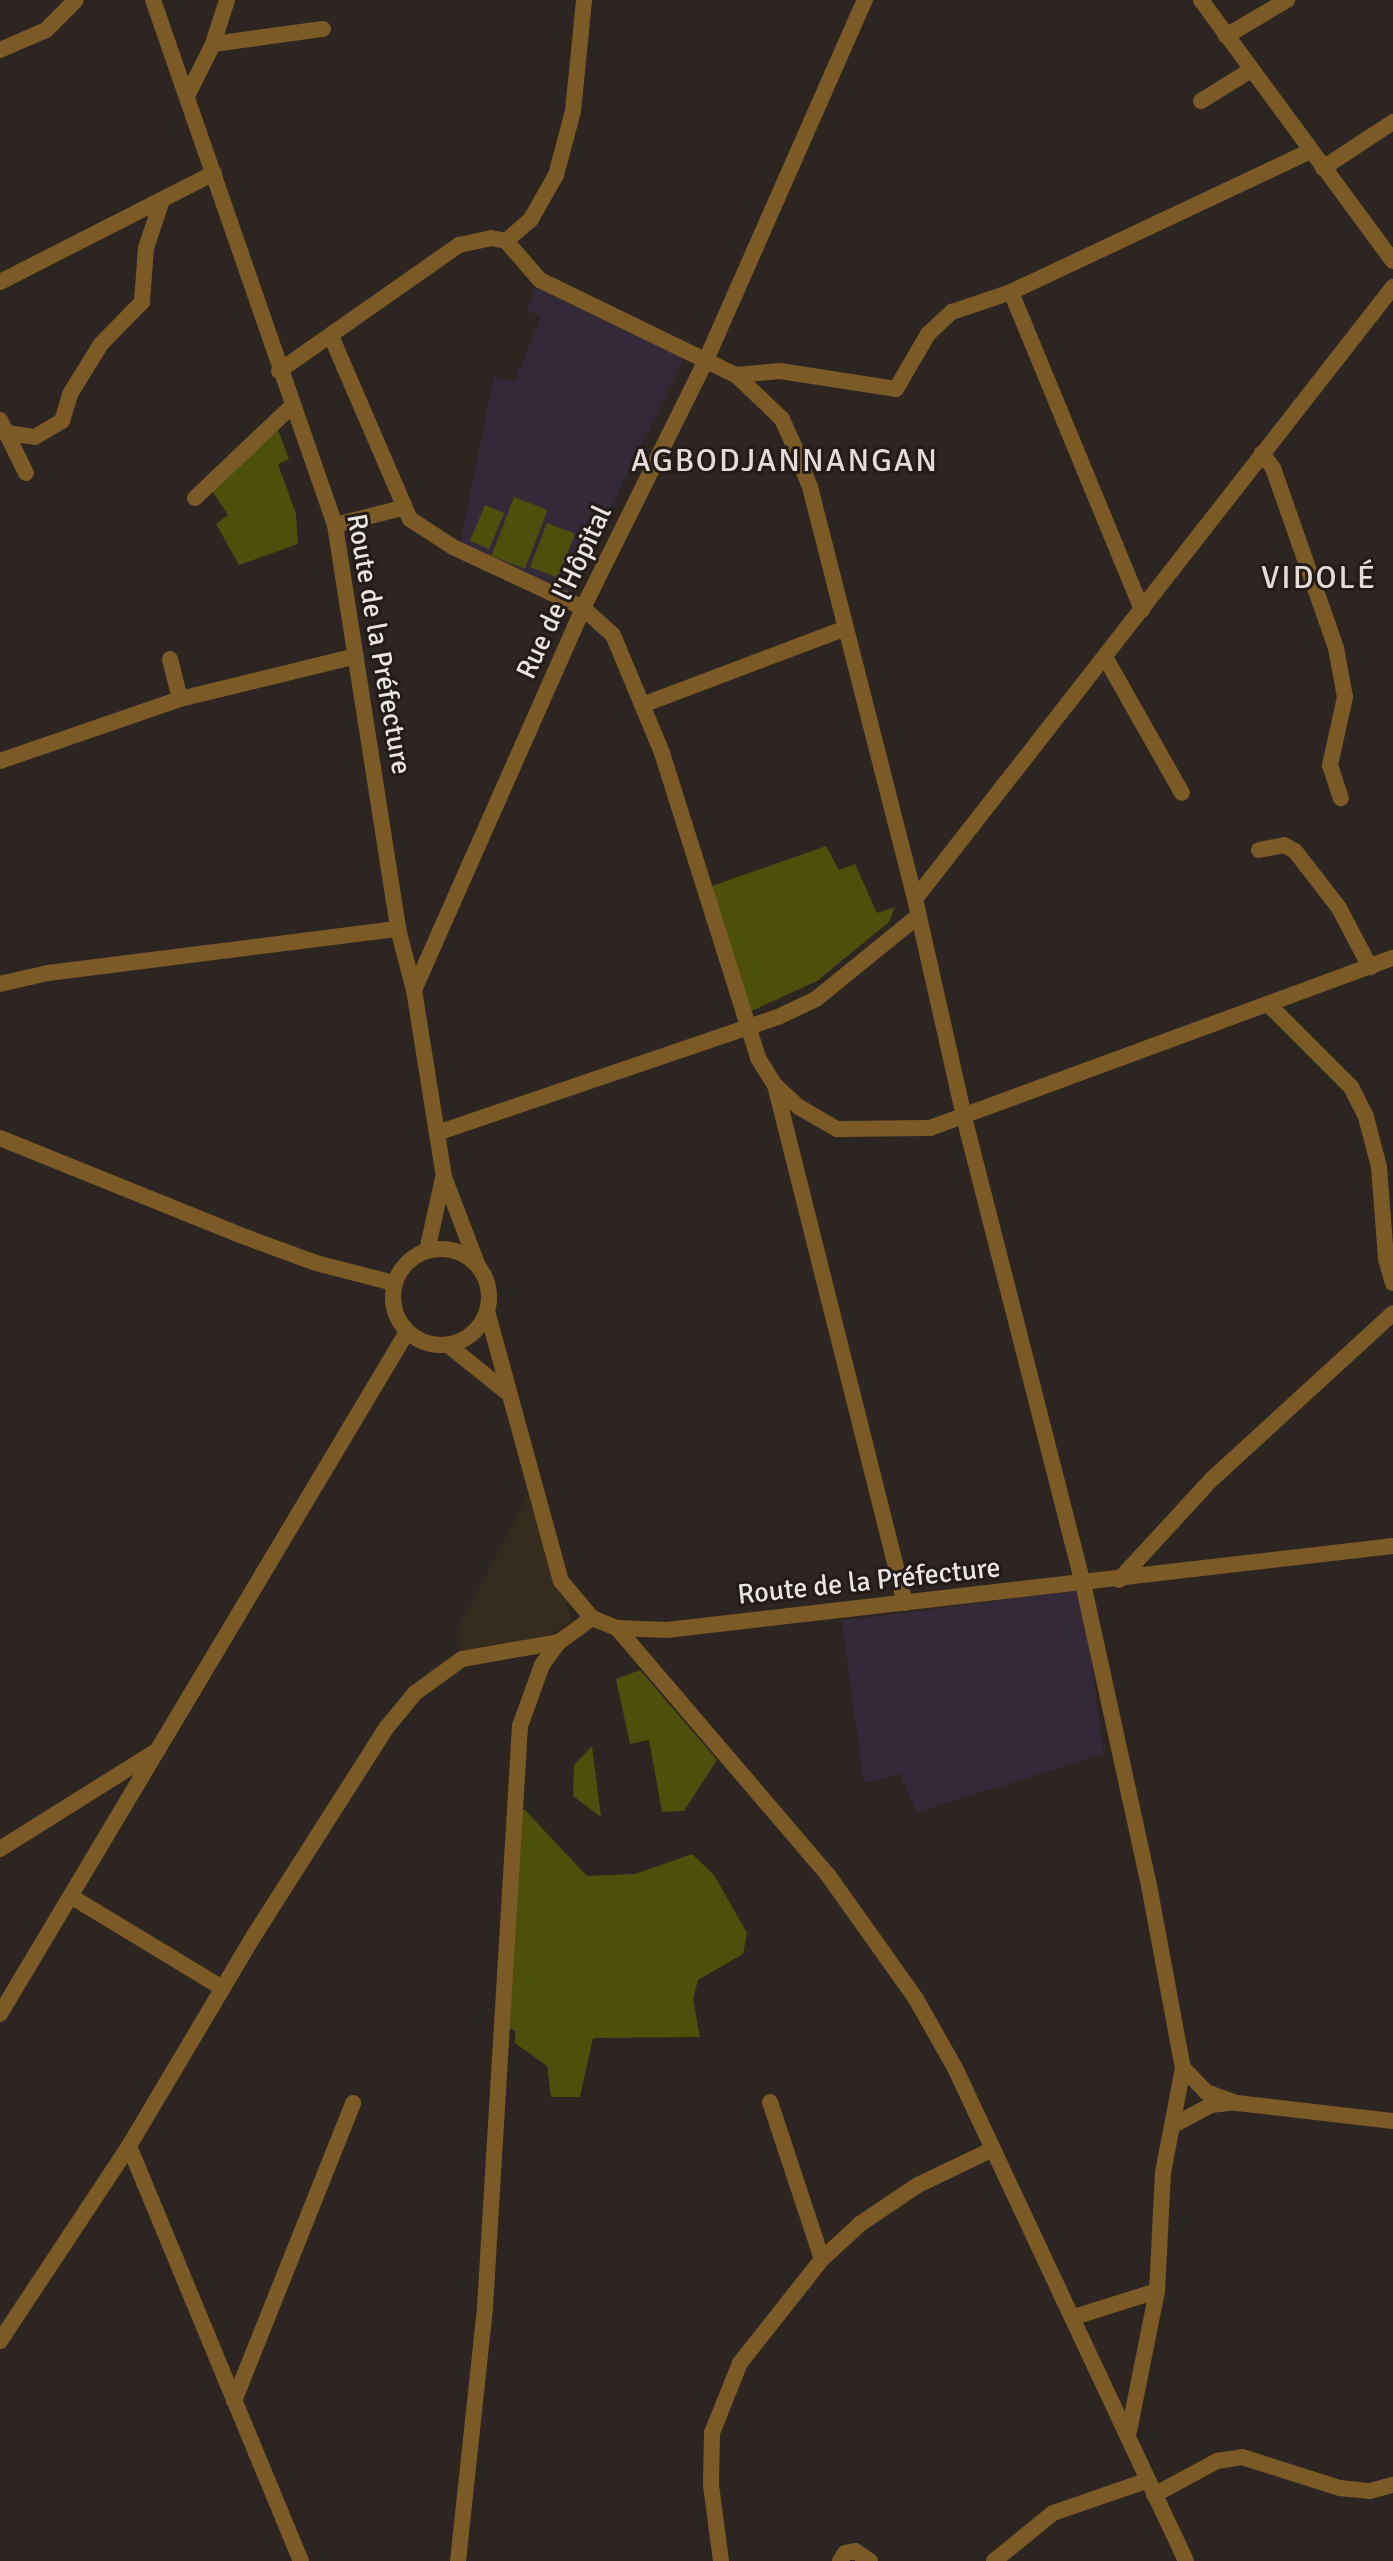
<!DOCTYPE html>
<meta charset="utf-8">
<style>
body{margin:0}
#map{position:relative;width:1393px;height:2561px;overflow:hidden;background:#2c2522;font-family:Signika,sans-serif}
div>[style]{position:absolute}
.commercial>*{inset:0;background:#362c1d}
.education>*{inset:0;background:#342938}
.green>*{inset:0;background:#4c500a;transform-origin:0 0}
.minor>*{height:16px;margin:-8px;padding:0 8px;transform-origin:8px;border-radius:8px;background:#7c5a25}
.minor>.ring{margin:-8px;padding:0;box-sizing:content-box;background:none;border:16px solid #7c5a25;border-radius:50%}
span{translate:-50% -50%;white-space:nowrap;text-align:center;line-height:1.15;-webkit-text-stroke:6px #221b18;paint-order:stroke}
.street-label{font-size:28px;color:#eae5e3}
.quarter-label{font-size:32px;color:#e5dcd8;letter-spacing:2px}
</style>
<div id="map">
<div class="commercial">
<i style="clip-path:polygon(532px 1487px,572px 1620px,552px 1634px,463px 1655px,456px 1633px)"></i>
</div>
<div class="education">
<i style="clip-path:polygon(538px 285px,685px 355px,569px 594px,460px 545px,494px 376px,514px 383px,541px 317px,527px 310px)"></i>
<i style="clip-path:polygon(1081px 1589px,1104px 1754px,917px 1812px,900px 1774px,864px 1783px,842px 1621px)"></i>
</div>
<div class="green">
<i style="clip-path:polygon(278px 430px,289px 459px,278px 464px,296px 514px,298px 544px,239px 565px,216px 524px,228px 515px,211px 489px)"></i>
<i style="left:514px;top:497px;width:36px;height:63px;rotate:21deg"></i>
<i style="left:485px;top:505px;width:21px;height:39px;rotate:23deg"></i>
<i style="left:547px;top:523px;width:30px;height:47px;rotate:21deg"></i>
<i style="clip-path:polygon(826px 846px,839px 870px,855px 864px,877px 913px,895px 907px,889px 922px,817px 981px,749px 1012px,709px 887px)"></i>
<i style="clip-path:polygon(640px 1670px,717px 1760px,684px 1811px,662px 1812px,649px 1740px,630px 1744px,616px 1679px)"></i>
<i style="clip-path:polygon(592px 1746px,601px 1817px,573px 1796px,574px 1765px)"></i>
<i style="clip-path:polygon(524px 1809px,587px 1876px,635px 1874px,692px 1854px,714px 1875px,747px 1933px,743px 1954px,698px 1980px,693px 1999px,700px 2037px,593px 2038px,580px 2097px,551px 2097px,547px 2066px,515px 2043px,515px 2031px,505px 2026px,518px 1810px)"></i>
</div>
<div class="minor">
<i style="left:153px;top:0;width:556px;rotate:70.88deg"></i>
<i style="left:335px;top:525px;width:409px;rotate:81.1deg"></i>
<i style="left:398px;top:929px;width:63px;rotate:75.3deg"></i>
<i style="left:414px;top:990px;width:189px;rotate:80.9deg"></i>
<i style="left:444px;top:1177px;width:95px;rotate:69.1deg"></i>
<i style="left:1201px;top:0;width:324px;rotate:53.7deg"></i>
<i style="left:1226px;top:36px;width:71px;rotate:-30.5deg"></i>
<i style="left:213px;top:44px;width:111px;rotate:-7.8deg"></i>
<i style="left:0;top:50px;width:50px;rotate:-23.5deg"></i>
<i style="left:46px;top:30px;width:42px;rotate:-45deg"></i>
<i style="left:187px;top:96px;width:58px;rotate:-63.4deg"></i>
<i style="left:213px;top:44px;width:46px;rotate:-72.3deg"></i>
<i style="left:1201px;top:101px;width:59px;rotate:-31.8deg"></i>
<i style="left:1323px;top:168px;width:84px;rotate:-33.3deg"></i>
<i style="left:506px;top:241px;width:33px;rotate:-41deg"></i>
<i style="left:531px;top:219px;width:51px;rotate:-60.4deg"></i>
<i style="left:556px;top:175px;width:66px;rotate:-75.1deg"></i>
<i style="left:573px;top:111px;width:112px;rotate:-84.3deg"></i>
<i style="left:0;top:282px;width:240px;rotate:-27deg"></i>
<i style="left:1011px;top:292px;width:344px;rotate:67.6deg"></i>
<i style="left:331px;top:336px;width:199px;rotate:66.7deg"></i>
<i style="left:410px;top:519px;width:51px;rotate:33.1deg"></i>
<i style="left:453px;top:547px;width:144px;rotate:25.1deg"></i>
<i style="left:583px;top:608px;width:40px;rotate:42deg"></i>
<i style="left:613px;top:635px;width:128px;rotate:67.4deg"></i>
<i style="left:662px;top:753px;width:320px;rotate:72.5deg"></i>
<i style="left:758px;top:1058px;width:32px;rotate:58deg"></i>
<i style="left:775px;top:1085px;width:33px;rotate:43deg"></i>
<i style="left:799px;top:1107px;width:44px;rotate:30.1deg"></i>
<i style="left:837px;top:1129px;width:93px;rotate:-0.6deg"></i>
<i style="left:930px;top:1128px;width:493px;rotate:-20.2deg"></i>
<i style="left:279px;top:371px;width:220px;rotate:-35deg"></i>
<i style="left:459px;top:245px;width:33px;rotate:-12deg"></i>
<i style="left:491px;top:238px;width:15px;rotate:11deg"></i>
<i style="left:506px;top:241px;width:52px;rotate:48.9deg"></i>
<i style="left:540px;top:280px;width:218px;rotate:25.9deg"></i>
<i style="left:736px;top:375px;width:64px;rotate:43.7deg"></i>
<i style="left:782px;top:419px;width:30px;rotate:66deg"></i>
<i style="left:794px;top:446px;width:44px;rotate:68.7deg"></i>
<i style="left:810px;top:487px;width:425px;rotate:75.7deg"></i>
<i style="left:915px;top:899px;width:223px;rotate:77.3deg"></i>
<i style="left:964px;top:1117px;width:481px;rotate:75.7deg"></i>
<i style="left:1083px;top:1583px;width:304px;rotate:77.7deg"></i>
<i style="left:1148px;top:1880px;width:191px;rotate:79.5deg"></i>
<i style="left:1183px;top:2068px;width:107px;rotate:100.8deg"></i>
<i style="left:1163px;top:2173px;width:118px;rotate:92.9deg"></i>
<i style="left:1157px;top:2291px;width:143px;rotate:101.3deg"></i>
<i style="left:736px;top:375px;width:44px;rotate:-5.2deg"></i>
<i style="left:780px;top:371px;width:117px;rotate:8.8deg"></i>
<i style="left:896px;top:389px;width:64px;rotate:-59.8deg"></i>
<i style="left:928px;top:334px;width:33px;rotate:-43deg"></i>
<i style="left:952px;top:312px;width:62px;rotate:-18.7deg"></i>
<i style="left:1011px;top:292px;width:331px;rotate:-25.2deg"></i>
<i style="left:0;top:420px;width:59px;rotate:63.9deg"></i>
<i style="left:0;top:432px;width:35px;rotate:8deg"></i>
<i style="left:35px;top:437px;width:31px;rotate:-31deg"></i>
<i style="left:62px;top:421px;width:28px;rotate:-73deg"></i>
<i style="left:70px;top:394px;width:59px;rotate:-58.2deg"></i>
<i style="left:101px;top:344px;width:59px;rotate:-45.7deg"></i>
<i style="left:142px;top:302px;width:54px;rotate:-85.8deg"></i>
<i style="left:146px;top:248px;width:51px;rotate:-71.6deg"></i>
<i style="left:1262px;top:453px;width:19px;rotate:54deg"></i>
<i style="left:1273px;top:468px;width:191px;rotate:70.7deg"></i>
<i style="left:1336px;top:648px;width:50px;rotate:79.6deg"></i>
<i style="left:1345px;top:697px;width:70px;rotate:102.4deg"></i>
<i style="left:1330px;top:765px;width:35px;rotate:72deg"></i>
<i style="left:195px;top:498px;width:134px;rotate:-43.5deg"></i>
<i style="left:335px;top:525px;width:69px;rotate:-14.2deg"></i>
<i style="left:1105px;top:657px;width:156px;rotate:60.5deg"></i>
<i style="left:170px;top:659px;width:41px;rotate:76deg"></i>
<i style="left:645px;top:704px;width:215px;rotate:-20.7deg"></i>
<i style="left:0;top:761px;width:190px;rotate:-19deg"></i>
<i style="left:180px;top:699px;width:181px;rotate:-13.7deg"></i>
<i style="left:1259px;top:850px;width:25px;rotate:-11deg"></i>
<i style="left:1284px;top:845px;width:13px;rotate:29deg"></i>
<i style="left:1295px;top:851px;width:72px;rotate:52.3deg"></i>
<i style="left:1339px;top:908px;width:67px;rotate:62.3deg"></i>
<i style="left:915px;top:899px;width:777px;rotate:-52.01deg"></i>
<i style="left:0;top:984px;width:49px;rotate:-12.9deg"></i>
<i style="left:48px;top:973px;width:353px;rotate:-7.2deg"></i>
<i style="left:414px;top:990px;width:418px;rotate:-66.1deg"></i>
<i style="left:583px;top:608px;width:277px;rotate:-63.6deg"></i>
<i style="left:706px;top:360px;width:394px;rotate:-66.2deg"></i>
<i style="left:1269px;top:1005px;width:116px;rotate:45deg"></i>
<i style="left:1351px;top:1087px;width:34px;rotate:63deg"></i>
<i style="left:1366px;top:1117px;width:52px;rotate:75.4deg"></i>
<i style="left:1379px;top:1167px;width:92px;rotate:85.6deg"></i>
<i style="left:1386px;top:1259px;width:25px;rotate:74deg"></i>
<i style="left:775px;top:1085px;width:534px;rotate:75.91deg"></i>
<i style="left:440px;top:1132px;width:357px;rotate:-18.8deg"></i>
<i style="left:778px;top:1017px;width:42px;rotate:-25.3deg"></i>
<i style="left:816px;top:999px;width:130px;rotate:-39.1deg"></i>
<i style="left:0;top:1138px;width:259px;rotate:22deg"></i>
<i style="left:240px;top:1235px;width:81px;rotate:20.2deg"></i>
<i style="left:316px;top:1263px;width:81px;rotate:14.4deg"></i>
<i class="ring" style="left:393px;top:1249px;width:80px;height:80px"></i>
<i style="left:427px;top:1251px;width:75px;rotate:-77.6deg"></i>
<i style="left:487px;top:1311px;width:280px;rotate:74.7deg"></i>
<i style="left:561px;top:1581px;width:48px;rotate:50deg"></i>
<i style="left:592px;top:1618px;width:27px;rotate:22deg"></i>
<i style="left:617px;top:1628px;width:50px;rotate:2.3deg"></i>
<i style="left:667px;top:1630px;width:731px;rotate:-6.6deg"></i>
<i style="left:448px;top:1345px;width:78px;rotate:38.8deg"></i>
<i style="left:1119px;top:1580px;width:136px;rotate:-47.4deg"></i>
<i style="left:1211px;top:1480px;width:247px;rotate:-42.5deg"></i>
<i style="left:617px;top:1628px;width:325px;rotate:49.5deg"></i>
<i style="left:828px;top:1875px;width:152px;rotate:54.6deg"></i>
<i style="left:916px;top:1999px;width:79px;rotate:60.5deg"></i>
<i style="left:955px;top:2068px;width:544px;rotate:64.89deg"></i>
<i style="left:0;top:1849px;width:186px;rotate:-32.1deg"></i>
<i style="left:72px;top:1897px;width:175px;rotate:31.2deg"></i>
<i style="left:0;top:2014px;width:794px;rotate:-59.17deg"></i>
<i style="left:1183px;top:2068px;width:33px;rotate:46deg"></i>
<i style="left:1206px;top:2092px;width:33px;rotate:20deg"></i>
<i style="left:1237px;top:2103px;width:157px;rotate:6.6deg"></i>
<i style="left:770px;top:2102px;width:165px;rotate:71.7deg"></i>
<i style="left:1174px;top:2125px;width:42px;rotate:-28.4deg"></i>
<i style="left:1211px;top:2105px;width:20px;rotate:-6deg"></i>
<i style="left:129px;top:2146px;width:449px;rotate:67.5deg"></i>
<i style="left:1074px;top:2317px;width:87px;rotate:-17.4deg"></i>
<i style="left:0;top:2341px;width:234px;rotate:-56.5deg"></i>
<i style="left:129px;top:2146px;width:247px;rotate:-59.3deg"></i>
<i style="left:255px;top:1934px;width:246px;rotate:-57.5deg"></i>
<i style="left:387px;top:1727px;width:44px;rotate:-50.5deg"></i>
<i style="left:415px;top:1693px;width:58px;rotate:-35.9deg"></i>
<i style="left:462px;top:1659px;width:98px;rotate:-9.9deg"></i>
<i style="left:234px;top:2401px;width:321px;rotate:-68.2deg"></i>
<i style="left:1154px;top:2495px;width:72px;rotate:-28.4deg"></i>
<i style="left:1217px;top:2461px;width:25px;rotate:-9deg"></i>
<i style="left:1242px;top:2457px;width:103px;rotate:17.6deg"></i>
<i style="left:1340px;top:2488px;width:30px;rotate:6deg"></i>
<i style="left:1370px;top:2491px;width:24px;rotate:-15deg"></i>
<i style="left:458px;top:2561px;width:255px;rotate:-83.9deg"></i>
<i style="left:485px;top:2307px;width:582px;rotate:-86.55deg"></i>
<i style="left:520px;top:1726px;width:65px;rotate:-70.2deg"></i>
<i style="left:542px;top:1665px;width:29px;rotate:-54deg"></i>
<i style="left:559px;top:1642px;width:41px;rotate:-36deg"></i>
<i style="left:721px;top:2561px;width:77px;rotate:-97.5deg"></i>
<i style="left:711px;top:2485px;width:52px;rotate:-88.9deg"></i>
<i style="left:712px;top:2433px;width:75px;rotate:-68.2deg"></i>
<i style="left:740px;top:2363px;width:132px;rotate:-51.7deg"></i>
<i style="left:822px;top:2259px;width:52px;rotate:-42.6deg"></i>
<i style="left:860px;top:2224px;width:70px;rotate:-33.9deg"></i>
<i style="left:918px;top:2185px;width:83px;rotate:-25.6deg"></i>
<i style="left:840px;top:2561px;width:9px;rotate:-58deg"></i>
<i style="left:845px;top:2553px;width:10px;rotate:-11deg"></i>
<i style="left:855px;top:2551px;width:18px;rotate:34deg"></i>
<i style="left:994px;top:2561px;width:76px;rotate:-39.1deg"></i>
<i style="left:1053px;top:2513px;width:98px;rotate:-19deg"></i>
</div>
<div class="street-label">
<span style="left:564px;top:592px;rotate:-65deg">Rue de l'Hôpital</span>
<span style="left:379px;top:644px;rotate:80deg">Route de la Préfecture</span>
<span style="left:869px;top:1581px;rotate:-6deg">Route de la Préfecture</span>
</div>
<div class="quarter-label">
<span style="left:785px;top:461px">AGBODJANNANGAN</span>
<span style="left:1319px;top:578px">VIDOLÉ</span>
</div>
</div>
